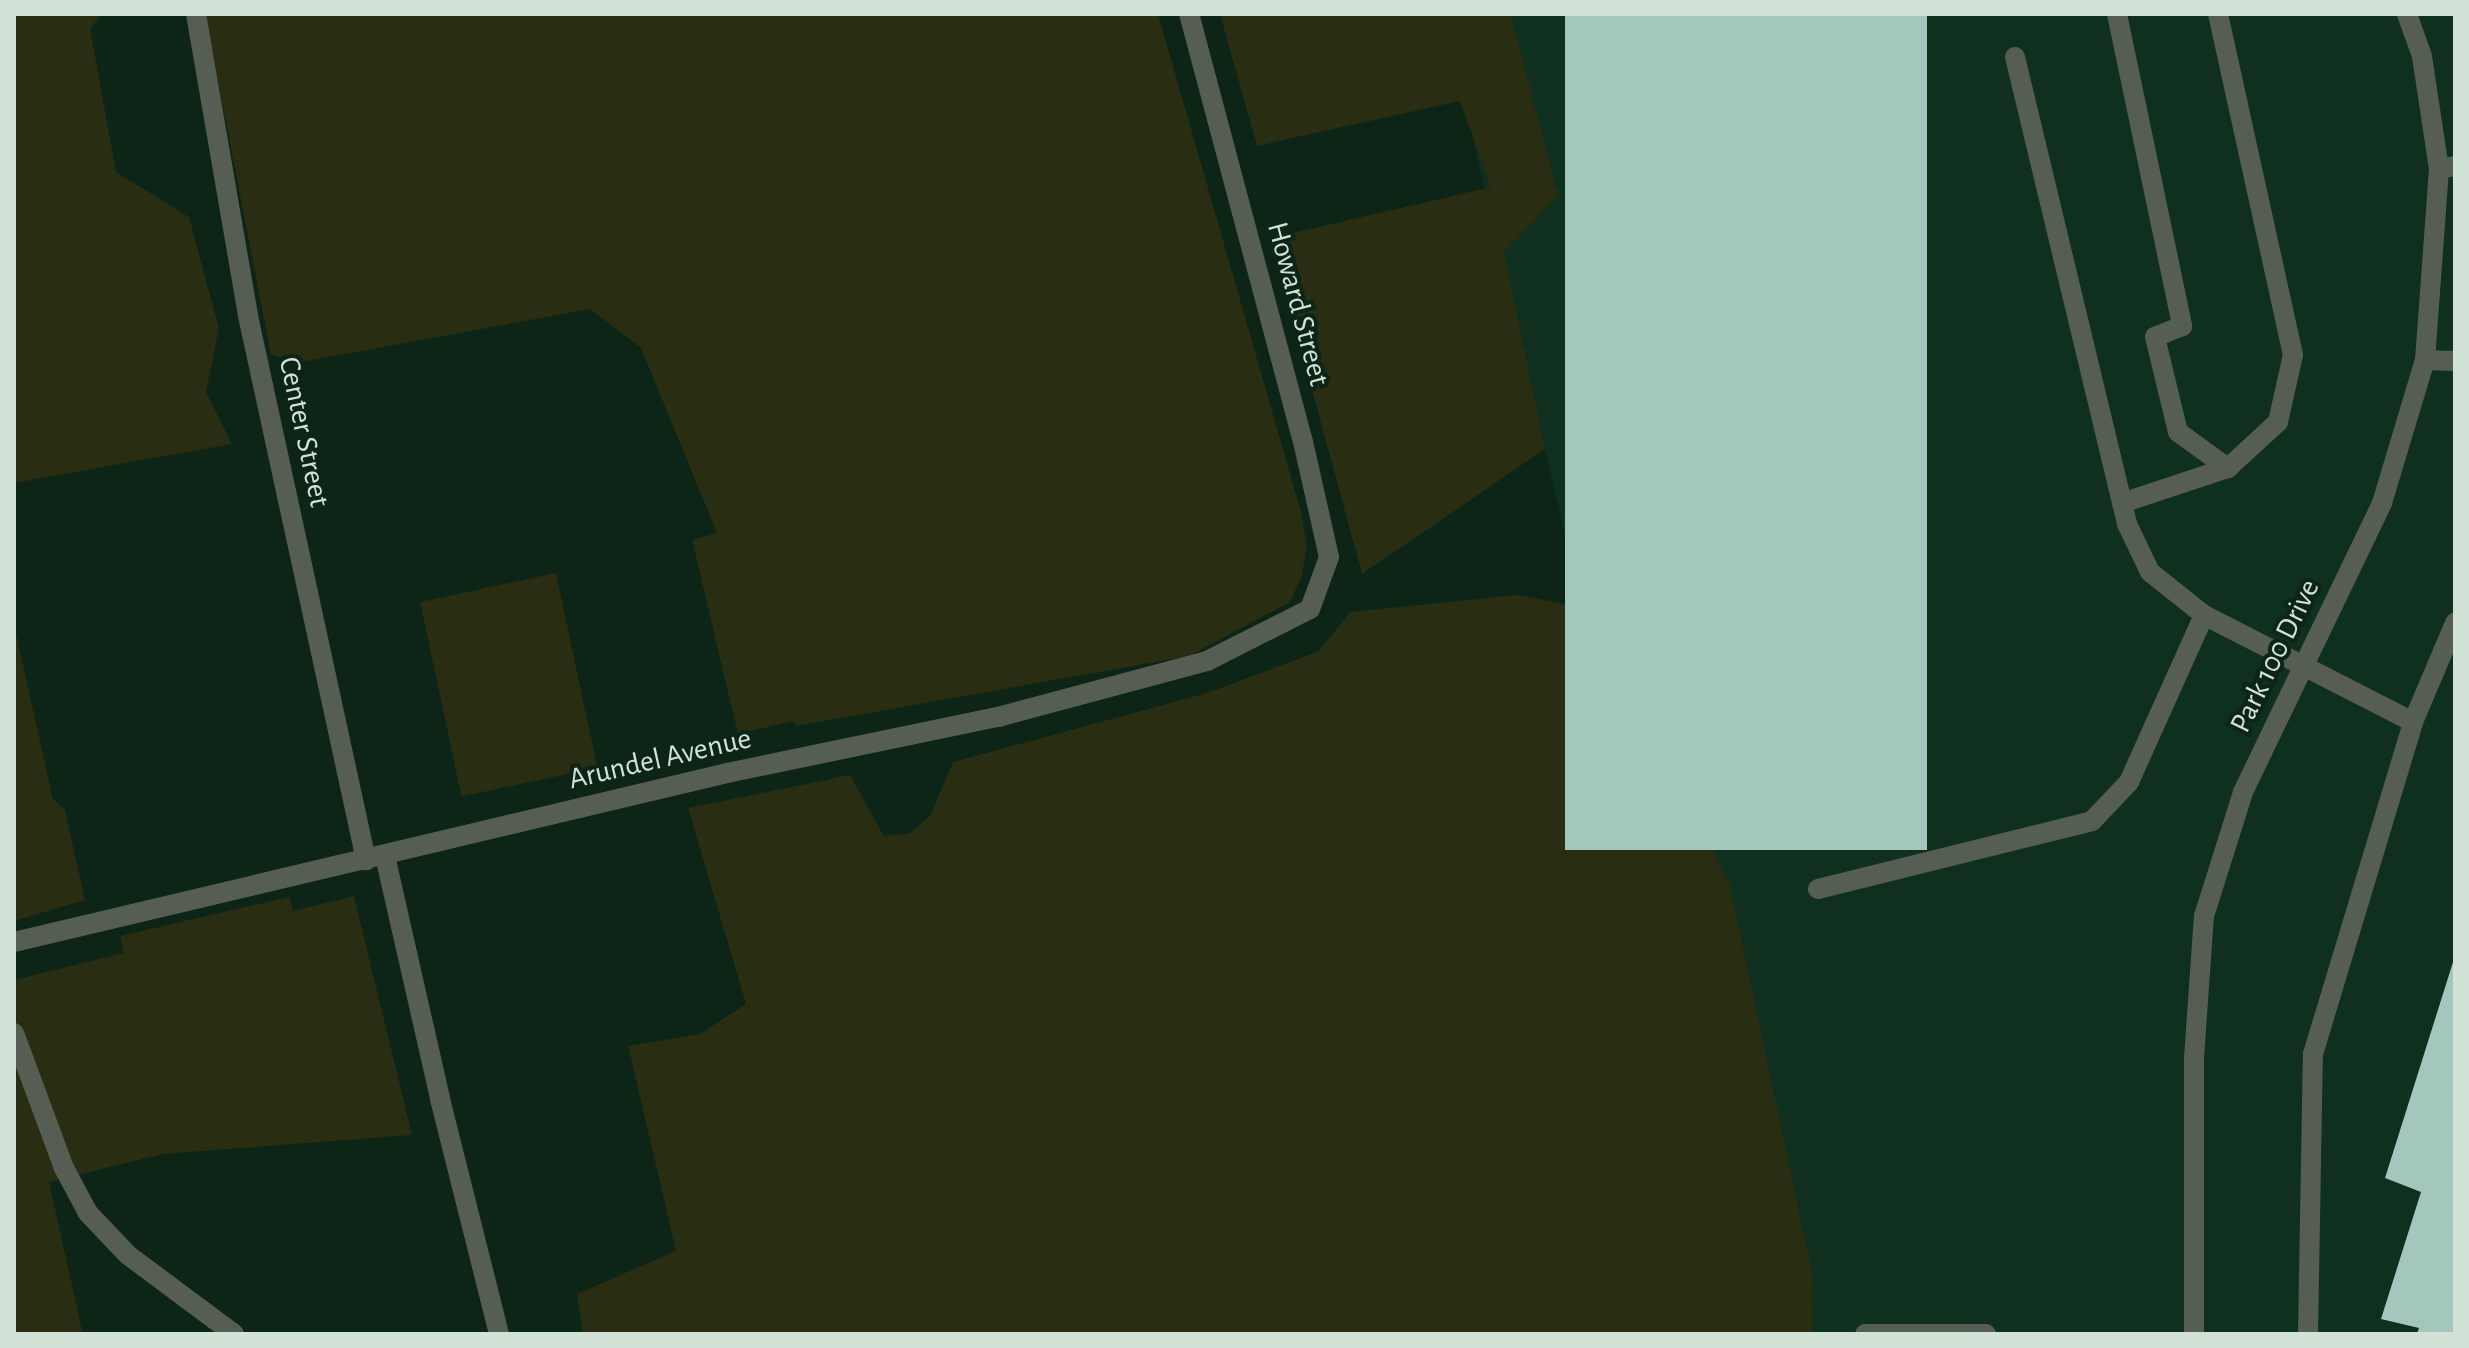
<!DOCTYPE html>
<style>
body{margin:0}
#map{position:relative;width:2469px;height:1348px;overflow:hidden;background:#0c2517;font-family:"Alegreya Sans",sans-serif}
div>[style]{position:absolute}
.built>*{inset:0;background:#0f301e}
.green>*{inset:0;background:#292d12;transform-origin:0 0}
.building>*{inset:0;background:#a3c7bd;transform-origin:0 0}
.lane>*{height:20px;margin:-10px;padding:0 10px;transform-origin:10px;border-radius:10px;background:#565e53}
.street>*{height:20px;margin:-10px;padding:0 10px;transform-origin:10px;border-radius:10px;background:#565e53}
span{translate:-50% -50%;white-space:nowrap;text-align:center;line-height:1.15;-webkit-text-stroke:8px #0c2517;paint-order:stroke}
.street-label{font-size:30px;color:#d3e2d7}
.frame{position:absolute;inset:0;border:16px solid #d3e2d7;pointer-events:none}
</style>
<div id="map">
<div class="built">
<i style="clip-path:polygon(1444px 14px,2455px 14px,2455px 1334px,1750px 1334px)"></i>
</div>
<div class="green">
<i style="clip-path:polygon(14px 14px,107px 14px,100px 16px,90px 29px,116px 172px,189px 217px,219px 329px,206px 392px,232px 444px,14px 483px)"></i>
<i style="clip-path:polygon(205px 14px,1158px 14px,1301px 512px,1307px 544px,1302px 575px,1290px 602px,1189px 656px,796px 726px,793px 721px,738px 734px,692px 540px,717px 533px,641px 348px,590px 309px,296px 363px,271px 354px)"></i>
<i style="clip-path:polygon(1220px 14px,1511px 14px,1558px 196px,1504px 252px,1545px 449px,1362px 574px,1271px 238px,1491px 187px,1460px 101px,1257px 146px)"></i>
<i style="left:556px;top:573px;width:199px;height:139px;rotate:78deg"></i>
<i style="clip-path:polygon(1517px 595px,1582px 607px,1633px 637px,1695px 812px,1730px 885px,1812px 1273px,1813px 1334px,583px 1334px,577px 1294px,676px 1251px,628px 1046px,700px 1034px,746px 1004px,688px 808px,850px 775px,884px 836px,910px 833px,930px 816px,953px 762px,1207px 693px,1319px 651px,1350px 612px)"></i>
<i style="clip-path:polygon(14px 624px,53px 799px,65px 810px,85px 900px,14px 921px)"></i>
<i style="clip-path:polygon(354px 896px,412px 1135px,163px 1154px,49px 1182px,83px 1334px,14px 1334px,14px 980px,124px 953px,120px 936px,289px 897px,293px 911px)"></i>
</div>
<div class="building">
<i style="left:1565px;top:14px;width:362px;height:836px"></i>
<i style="clip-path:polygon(2454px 959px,2455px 1334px,2417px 1334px,2419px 1328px,2381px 1319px,2421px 1192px,2385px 1178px)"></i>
</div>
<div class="lane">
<i style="left:196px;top:14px;width:306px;rotate:80.2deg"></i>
<i style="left:2117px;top:14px;width:319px;rotate:78.2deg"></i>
<i style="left:2182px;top:326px;width:29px;rotate:158deg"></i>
<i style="left:2155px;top:337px;width:98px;rotate:76.4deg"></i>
<i style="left:2178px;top:432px;width:62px;rotate:35.8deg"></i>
<i style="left:2015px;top:57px;width:480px;rotate:76.5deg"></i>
<i style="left:2127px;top:524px;width:53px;rotate:64.4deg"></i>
<i style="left:2150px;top:572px;width:69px;rotate:38.5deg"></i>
<i style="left:2204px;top:615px;width:235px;rotate:27.1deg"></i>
<i style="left:2439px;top:169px;width:16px;rotate:-11deg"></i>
<i style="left:2425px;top:360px;width:30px;rotate:2deg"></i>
<i style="left:2122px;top:503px;width:112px;rotate:-18.3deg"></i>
<i style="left:2228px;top:468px;width:68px;rotate:-42.6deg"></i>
<i style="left:2278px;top:422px;width:69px;rotate:-77.4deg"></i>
<i style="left:2293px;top:355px;width:349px;rotate:-102.4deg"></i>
<i style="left:998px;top:717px;width:216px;rotate:-15deg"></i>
<i style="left:1207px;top:661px;width:115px;rotate:-26.8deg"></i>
<i style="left:1310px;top:609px;width:55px;rotate:-69.9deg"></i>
<i style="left:1329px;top:557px;width:118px;rotate:-102.7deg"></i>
<i style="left:1303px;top:442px;width:443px;rotate:-104.9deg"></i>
<i style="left:385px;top:856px;width:249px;rotate:77.2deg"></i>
<i style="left:440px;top:1099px;width:242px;rotate:75.9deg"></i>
<i style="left:1818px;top:889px;width:282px;rotate:-13.9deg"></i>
<i style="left:2092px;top:821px;width:54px;rotate:-46.5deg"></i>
<i style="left:2129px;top:782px;width:183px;rotate:-65.8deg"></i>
<i style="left:14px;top:1033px;width:144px;rotate:69.7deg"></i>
<i style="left:64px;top:1168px;width:51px;rotate:61.9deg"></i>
<i style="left:88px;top:1213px;width:58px;rotate:46.4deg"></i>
<i style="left:128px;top:1255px;width:132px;rotate:36.7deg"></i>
<i style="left:1865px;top:1334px;width:121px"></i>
<i style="left:2308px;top:1334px;width:280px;rotate:-89deg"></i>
<i style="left:2313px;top:1054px;width:347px;rotate:-73.2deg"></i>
<i style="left:2413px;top:722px;width:108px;rotate:-67deg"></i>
</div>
<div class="street">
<i style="left:248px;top:316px;width:557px;rotate:77.76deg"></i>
<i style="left:14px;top:942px;width:733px;rotate:-13.33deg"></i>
<i style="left:727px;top:773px;width:277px;rotate:-11.7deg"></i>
<i style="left:2194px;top:1334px;width:276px;rotate:-90deg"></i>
<i style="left:2194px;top:1058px;width:142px;rotate:-86deg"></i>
<i style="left:2204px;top:916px;width:130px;rotate:-72.5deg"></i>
<i style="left:2243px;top:792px;width:321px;rotate:-64.3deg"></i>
<i style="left:2382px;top:503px;width:149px;rotate:-73.3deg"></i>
<i style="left:2425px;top:360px;width:192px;rotate:-85.8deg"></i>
<i style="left:2439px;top:169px;width:114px;rotate:-98.6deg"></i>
<i style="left:2422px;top:56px;width:45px;rotate:-109.7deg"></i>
</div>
<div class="street-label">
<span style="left:1298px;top:304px;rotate:75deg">Howard Street</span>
<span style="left:304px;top:432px;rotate:78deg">Center Street</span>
<span style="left:2275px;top:656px;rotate:-64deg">Park 100 Drive</span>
<span style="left:660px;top:759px;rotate:-13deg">Arundel Avenue</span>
</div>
<div class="frame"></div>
</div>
